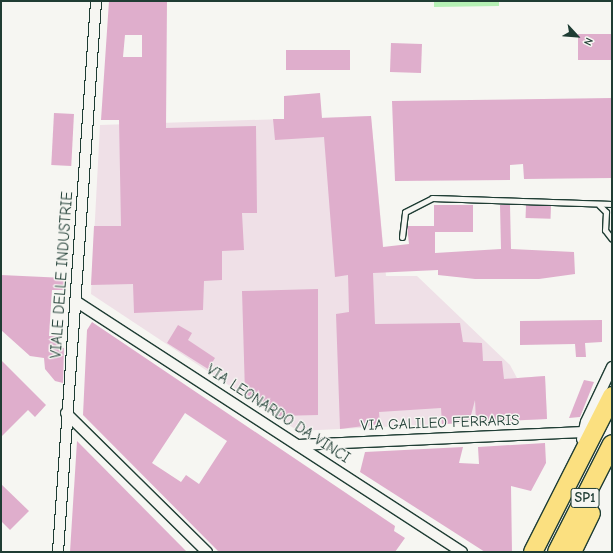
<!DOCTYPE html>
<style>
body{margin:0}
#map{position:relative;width:613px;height:553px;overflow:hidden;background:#f6f6f2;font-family:"Comic Neue",sans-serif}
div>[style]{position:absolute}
.built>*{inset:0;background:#efe0e7}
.green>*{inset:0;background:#b5f0b4}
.building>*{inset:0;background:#dfaecc;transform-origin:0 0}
.roads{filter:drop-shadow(1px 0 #1f3d34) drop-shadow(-1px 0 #1f3d34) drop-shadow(0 1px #1f3d34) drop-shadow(0 -1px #1f3d34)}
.lane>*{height:5px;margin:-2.5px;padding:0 2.5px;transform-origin:2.5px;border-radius:2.5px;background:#f6f6f2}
.street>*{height:10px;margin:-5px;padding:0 5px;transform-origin:5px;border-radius:5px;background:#f6f6f2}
.highway>*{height:18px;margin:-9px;padding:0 9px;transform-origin:9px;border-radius:9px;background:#fbe080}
span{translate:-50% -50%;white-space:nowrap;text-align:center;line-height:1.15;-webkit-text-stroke:3px #f6f6f2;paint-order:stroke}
.shield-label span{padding:1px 3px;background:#f6f6f2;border:1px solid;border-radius:3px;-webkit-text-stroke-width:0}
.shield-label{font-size:14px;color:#1f3d34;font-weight:700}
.street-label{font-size:15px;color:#1f3d34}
.frame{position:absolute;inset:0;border:2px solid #1f3d34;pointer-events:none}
.north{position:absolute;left:557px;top:16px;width:40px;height:40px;-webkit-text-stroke:3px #f6f6f2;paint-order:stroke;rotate:116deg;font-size:11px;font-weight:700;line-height:16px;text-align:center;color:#1f3d34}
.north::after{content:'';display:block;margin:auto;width:14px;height:18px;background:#1f3d34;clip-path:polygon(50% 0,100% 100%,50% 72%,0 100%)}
</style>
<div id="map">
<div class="built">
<i style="clip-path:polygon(371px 116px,386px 276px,417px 276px,510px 365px,517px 378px,545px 376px,547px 419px,298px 431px,91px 294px,100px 125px)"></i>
</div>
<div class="green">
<i style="clip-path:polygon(434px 1px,499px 1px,499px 6px,434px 7px)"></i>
</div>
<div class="building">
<i style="clip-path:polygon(evenodd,109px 1px,167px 1px,166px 128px,256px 126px,257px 213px,242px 213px,244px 250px,222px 251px,222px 280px,204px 281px,203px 310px,134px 313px,133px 284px,91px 285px,94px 226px,121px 226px,119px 120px,101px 120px,109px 1px,125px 35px,142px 35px,142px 57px,123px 57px,125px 35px)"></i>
<i style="left:578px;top:34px;width:34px;height:26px"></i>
<i style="left:391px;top:43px;width:31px;height:29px;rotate:2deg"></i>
<i style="left:286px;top:50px;width:64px;height:20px"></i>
<i style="clip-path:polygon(320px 93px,322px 118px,371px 116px,383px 247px,409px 244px,407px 226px,435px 226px,435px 253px,501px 249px,500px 205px,510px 205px,511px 249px,574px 252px,575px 274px,539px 279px,475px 279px,438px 275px,438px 270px,373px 273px,375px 324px,460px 323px,463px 342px,482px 343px,483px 361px,502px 361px,504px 379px,545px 376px,547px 419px,476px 422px,475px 400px,469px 423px,442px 424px,441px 408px,379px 412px,380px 424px,340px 429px,336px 314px,349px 312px,348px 275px,335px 277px,324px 137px,275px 140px,273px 119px,284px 119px,284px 96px)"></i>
<i style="clip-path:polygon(612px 98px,612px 178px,524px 179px,523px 164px,510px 165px,510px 180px,395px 181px,392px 101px)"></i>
<i style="left:54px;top:113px;width:20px;height:52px;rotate:3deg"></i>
<i style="left:434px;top:205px;width:39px;height:27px"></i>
<i style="left:526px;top:205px;width:25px;height:13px;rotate:2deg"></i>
<i style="clip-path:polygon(1px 275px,65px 278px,64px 290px,52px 290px,49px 336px,60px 336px,58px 347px,64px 348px,63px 383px,55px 381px,45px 369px,44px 358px,30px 356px,1px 330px)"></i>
<i style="clip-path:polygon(318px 289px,318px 415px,277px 416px,245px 393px,242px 291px)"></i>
<i style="clip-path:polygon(602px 320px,602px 342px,585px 343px,586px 357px,576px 357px,575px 344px,520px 345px,520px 321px)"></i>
<i style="clip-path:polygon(evenodd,92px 322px,395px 526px,394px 531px,405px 538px,395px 552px,219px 552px,83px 415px,87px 330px,92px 322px,185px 413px,227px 441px,199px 484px,186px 475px,181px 482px,152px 463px,185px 413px)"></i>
<i style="clip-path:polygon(178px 325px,192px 333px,188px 340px,215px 358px,208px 369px,167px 343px)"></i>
<i style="clip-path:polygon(1px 360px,46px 405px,35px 417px,28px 410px,1px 437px)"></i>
<i style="clip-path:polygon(584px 380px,594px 382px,580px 417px,569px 418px)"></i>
<i style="clip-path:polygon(77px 441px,187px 552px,70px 552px)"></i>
<i style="clip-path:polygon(545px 443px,546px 463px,531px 491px,511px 486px,512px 552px,485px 552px,360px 472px,365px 452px,463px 447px,459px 463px,479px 464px,478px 447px)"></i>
<i style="clip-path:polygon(1px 484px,29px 511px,10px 530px,1px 521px)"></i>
</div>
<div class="roads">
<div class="lane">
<i style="left:599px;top:205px;width:10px;rotate:45deg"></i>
<i style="left:606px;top:212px;width:18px;rotate:93deg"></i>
<i style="left:605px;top:230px;width:11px;rotate:52deg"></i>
<i style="left:402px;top:237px;width:25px;rotate:-83deg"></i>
<i style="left:405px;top:212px;width:30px;rotate:-27deg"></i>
<i style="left:432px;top:198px;width:180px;rotate:1.9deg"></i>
</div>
<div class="street">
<i style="left:77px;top:302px;width:459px;rotate:33deg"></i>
<i style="left:66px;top:413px;width:198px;rotate:44.6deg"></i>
<i style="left:582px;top:439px;width:17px;rotate:-77deg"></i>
<i style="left:586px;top:422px;width:61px;rotate:-64.7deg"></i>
<i style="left:298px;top:445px;width:286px;rotate:-2.6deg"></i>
<i style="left:58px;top:552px;width:552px;rotate:-86.05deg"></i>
</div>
<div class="highway">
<i style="left:533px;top:552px;width:175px;rotate:-63.1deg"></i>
<i style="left:557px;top:552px;width:121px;rotate:-63deg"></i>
<i style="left:572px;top:552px;width:43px;rotate:-64deg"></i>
</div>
</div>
<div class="shield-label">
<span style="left:585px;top:498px">SP1</span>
</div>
<div class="street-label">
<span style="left:62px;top:275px;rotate:-86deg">VIALE DELLE INDUSTRIE</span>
<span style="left:278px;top:414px;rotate:33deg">VIA LEONARDO DA VINCI</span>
<span style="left:440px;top:423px;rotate:-2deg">VIA GALILEO FERRARIS</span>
</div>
<div class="frame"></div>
<div class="north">N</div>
</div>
